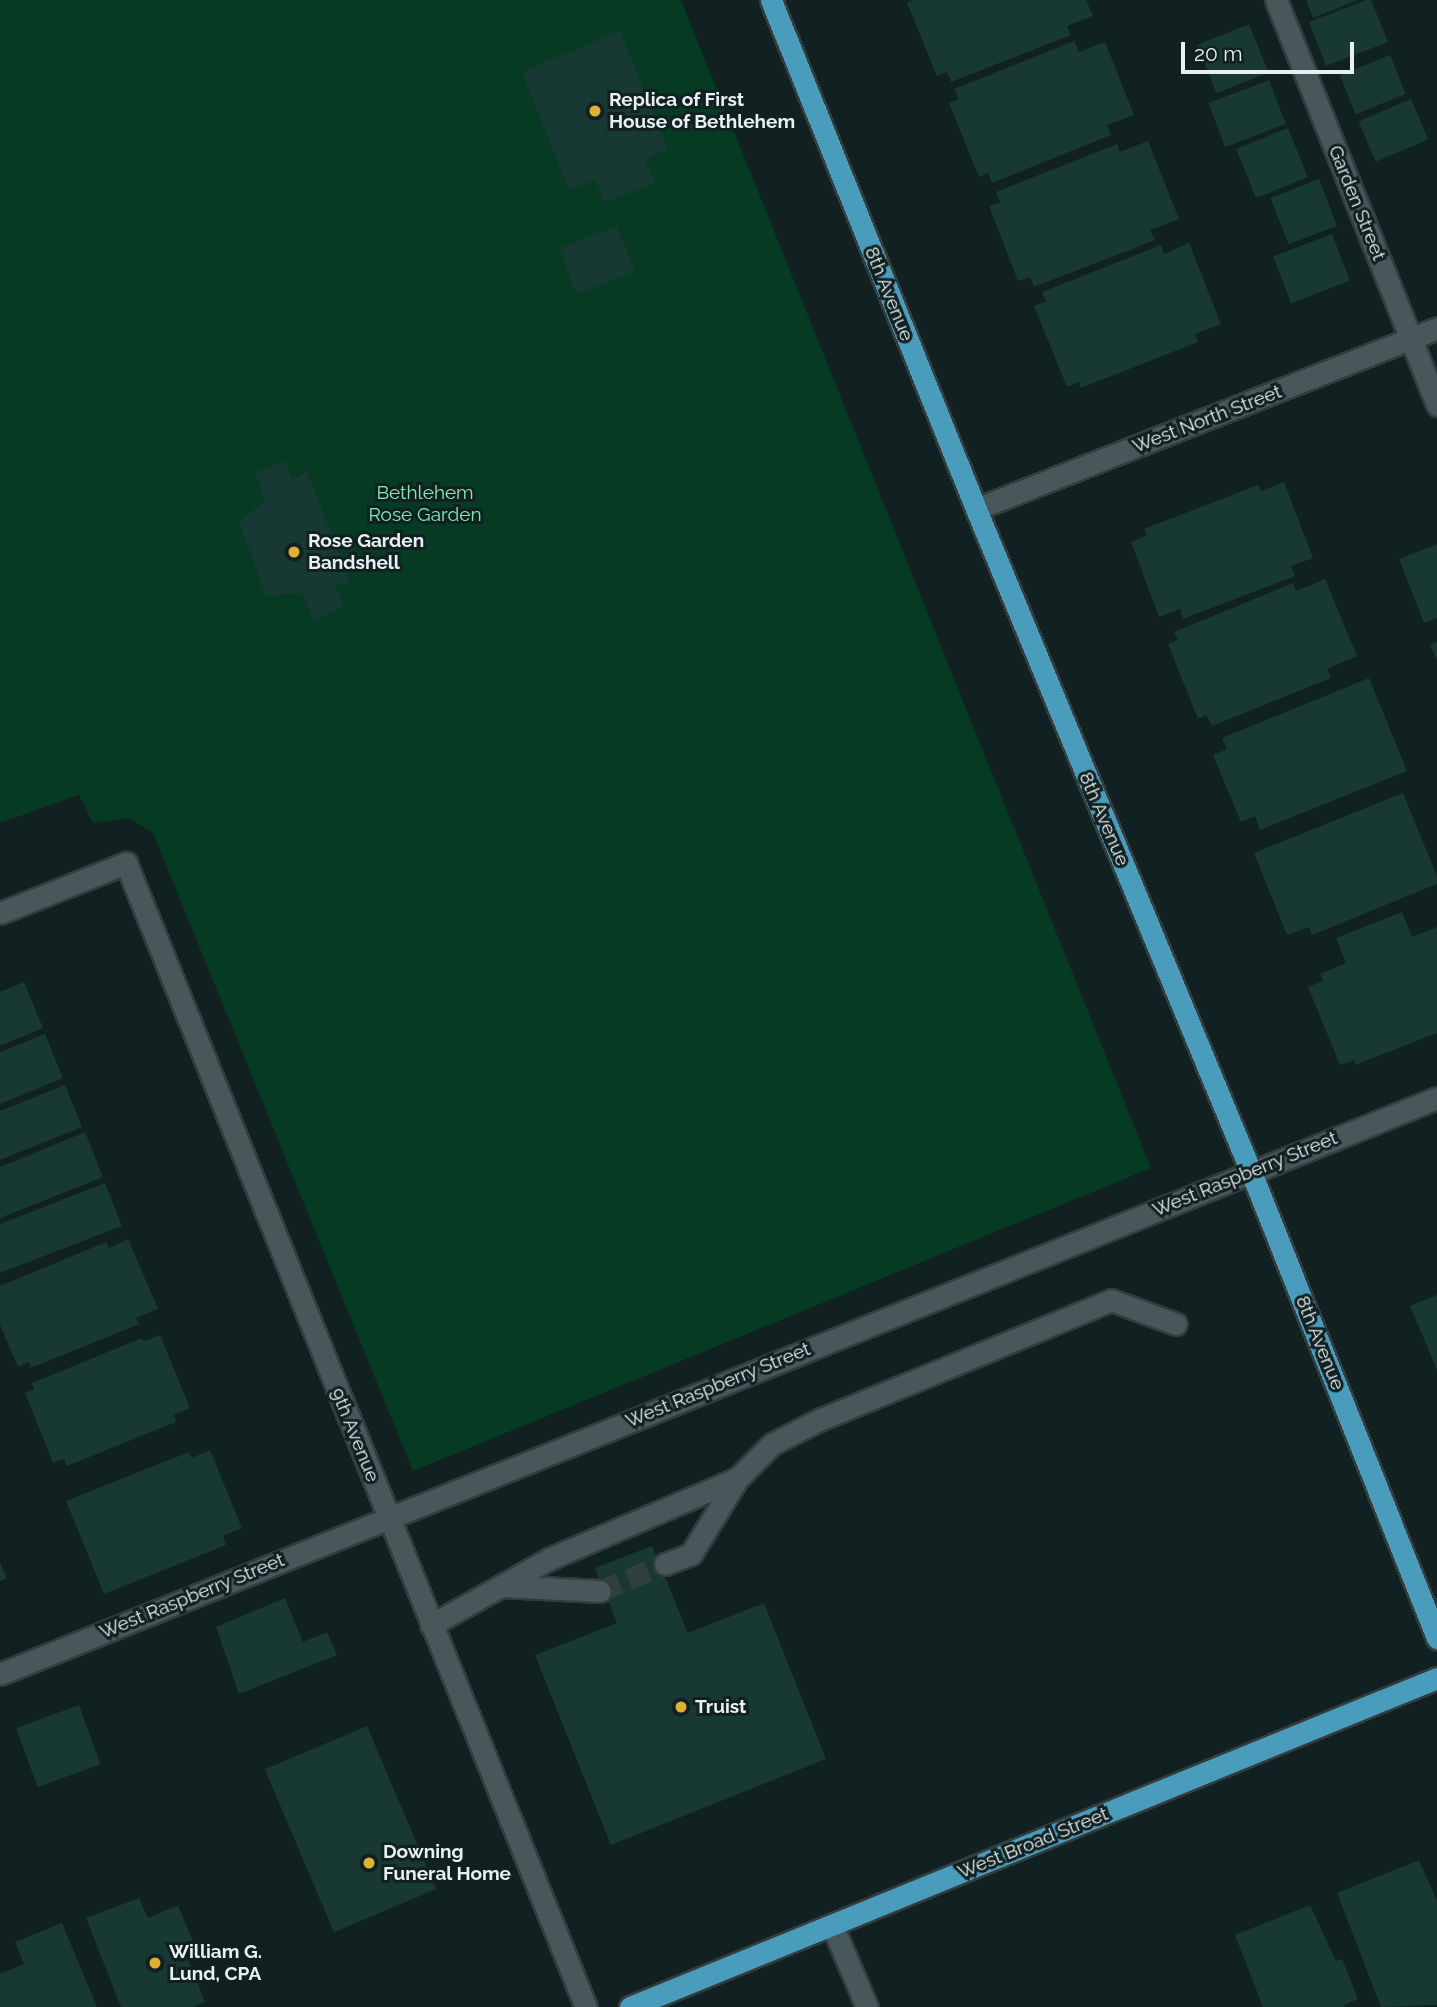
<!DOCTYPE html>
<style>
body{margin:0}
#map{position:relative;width:1437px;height:2007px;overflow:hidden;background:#112021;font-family:Raleway,sans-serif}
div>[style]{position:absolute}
.green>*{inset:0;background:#063a23}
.building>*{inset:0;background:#183833;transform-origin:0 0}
.minor-tunnel>*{height:21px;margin-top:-10.5px;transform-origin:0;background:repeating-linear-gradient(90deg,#313f40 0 21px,transparent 0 31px)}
.roads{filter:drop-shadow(2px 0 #343c3e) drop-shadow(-2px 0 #343c3e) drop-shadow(0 2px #343c3e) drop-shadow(0 -2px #343c3e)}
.minor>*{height:21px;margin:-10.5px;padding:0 10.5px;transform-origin:10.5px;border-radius:10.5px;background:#48585a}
.major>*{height:21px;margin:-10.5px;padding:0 10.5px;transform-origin:10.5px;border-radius:10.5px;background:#4a9cbc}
.dots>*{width:19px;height:19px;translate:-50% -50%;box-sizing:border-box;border:4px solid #112021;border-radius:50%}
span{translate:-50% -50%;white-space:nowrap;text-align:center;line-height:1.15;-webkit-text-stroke:6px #112021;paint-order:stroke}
.poi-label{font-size:19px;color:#e7f0f2;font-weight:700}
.left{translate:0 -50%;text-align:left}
.street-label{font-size:19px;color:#e7f0f2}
.park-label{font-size:19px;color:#80eab1}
.scale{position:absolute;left:1181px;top:42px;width:173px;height:32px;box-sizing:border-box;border:4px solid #e7f0f2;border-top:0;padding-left:9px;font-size:21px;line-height:24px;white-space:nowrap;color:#e7f0f2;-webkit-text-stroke:5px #112021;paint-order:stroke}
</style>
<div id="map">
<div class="green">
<i style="clip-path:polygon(0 0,681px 0,1151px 1168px,413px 1471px,153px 833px,129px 818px,93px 823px,79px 795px,0 823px)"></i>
</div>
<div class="building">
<i style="clip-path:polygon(914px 0,1086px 0,1093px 16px,1067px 26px,1071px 35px,951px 82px,947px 72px,937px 76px,907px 3px)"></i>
<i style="clip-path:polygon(1306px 0,1358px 0,1313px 18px)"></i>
<i style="clip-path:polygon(1366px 0,1371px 0,1388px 42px,1326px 66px,1309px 22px)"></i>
<i style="left:1249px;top:24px;width:52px;height:56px;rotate:68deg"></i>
<i style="clip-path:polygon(620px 31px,668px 149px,645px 159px,655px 183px,605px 203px,596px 180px,569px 190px,522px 72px)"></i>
<i style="clip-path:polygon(1074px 41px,1079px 52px,1105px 42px,1134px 115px,1107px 125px,1111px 135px,992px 183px,988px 173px,979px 177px,949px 103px,959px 99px,954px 89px)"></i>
<i style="left:1390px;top:55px;width:42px;height:54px;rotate:68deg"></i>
<i style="left:1269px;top:80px;width:47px;height:65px;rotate:69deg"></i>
<i style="left:1411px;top:99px;width:44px;height:57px;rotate:67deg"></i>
<i style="left:1288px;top:128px;width:53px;height:56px;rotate:68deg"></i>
<i style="clip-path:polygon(1148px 141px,1179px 219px,1150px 230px,1155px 240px,1034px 287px,1030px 277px,1018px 281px,989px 206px,1000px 202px,996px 192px,1117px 144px,1120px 152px)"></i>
<i style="left:1319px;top:179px;width:50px;height:52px;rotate:69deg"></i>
<i style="left:617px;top:226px;width:49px;height:62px;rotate:69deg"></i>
<i style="left:1332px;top:234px;width:50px;height:63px;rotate:69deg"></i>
<i style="clip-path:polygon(1189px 243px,1221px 324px,1195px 334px,1198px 342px,1081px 388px,1079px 382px,1067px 387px,1034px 306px,1046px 301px,1042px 292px,1161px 245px,1164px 254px)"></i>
<i style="clip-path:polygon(285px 461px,293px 480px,307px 471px,350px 583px,334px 584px,344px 607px,314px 620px,302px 593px,266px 596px,239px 522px,265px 501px,255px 472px)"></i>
<i style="clip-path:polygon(1284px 482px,1313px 558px,1291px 566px,1295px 576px,1183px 619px,1180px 609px,1159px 617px,1131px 542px,1147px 535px,1144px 529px,1258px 485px,1261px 491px)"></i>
<i style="clip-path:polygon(1437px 544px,1437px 618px,1424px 623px,1399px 559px)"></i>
<i style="clip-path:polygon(1325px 579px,1357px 656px,1327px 669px,1331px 678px,1212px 726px,1206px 715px,1198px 719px,1168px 644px,1178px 640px,1174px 632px,1293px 583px,1296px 591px)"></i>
<i style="clip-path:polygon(1437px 642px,1437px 660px,1430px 645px)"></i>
<i style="clip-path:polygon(1369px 678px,1407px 771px,1260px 830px,1255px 816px,1241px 822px,1213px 755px,1227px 749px,1222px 738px)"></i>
<i style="clip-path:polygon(1403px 793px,1437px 876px,1437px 884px,1312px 935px,1309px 927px,1287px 935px,1254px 853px)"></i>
<i style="clip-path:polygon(1402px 912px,1412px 937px,1437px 927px,1437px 1033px,1355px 1065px,1354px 1060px,1340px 1065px,1308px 987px,1323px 981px,1320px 974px,1346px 963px,1336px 938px)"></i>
<i style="clip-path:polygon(24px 982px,43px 1028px,0 1046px,0 992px)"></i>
<i style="clip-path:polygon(45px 1034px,63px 1078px,0 1104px,0 1052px)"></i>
<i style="clip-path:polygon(65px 1085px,82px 1127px,0 1160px,0 1111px)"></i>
<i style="clip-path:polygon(85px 1132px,103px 1177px,0 1218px,0 1167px)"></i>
<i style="clip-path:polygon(105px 1183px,122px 1226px,0 1273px,0 1224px)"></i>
<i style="clip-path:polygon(128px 1239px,158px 1309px,136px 1318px,139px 1324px,31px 1368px,29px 1362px,18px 1367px,0 1325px,0 1286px,106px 1242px,109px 1248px)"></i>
<i style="clip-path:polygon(1437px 1295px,1437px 1370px,1410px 1306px)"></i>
<i style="clip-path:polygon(160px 1335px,190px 1408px,174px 1415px,176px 1422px,67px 1466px,64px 1459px,53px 1463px,25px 1393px,34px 1389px,32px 1383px,142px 1338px,144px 1341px)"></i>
<i style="clip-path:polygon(210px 1450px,242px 1528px,223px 1536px,226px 1545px,104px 1594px,66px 1501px,189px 1452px,192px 1458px)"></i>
<i style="clip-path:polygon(652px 1546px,688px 1633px,764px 1603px,826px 1759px,611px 1845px,535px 1655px,617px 1623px,595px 1568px)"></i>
<i style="clip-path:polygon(0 1562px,7px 1578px,0 1581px)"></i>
<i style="clip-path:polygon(285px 1598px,303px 1642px,327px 1632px,337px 1655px,239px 1694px,216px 1627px)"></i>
<i style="left:79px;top:1705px;width:63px;height:67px;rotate:70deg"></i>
<i style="left:367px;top:1726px;width:177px;height:111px;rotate:67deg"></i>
<i style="clip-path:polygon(1419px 1860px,1437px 1901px,1437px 2005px,1381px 2007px,1337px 1893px)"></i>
<i style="clip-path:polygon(139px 1898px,148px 1918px,178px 1905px,194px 1944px,184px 1948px,205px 2002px,193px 2007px,121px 2007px,86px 1918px)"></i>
<i style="clip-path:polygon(1310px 1905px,1336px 1961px,1342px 1959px,1358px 1999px,1344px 2005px,1345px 2007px,1263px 2007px,1235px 1935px)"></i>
<i style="clip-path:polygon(62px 1923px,97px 2007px,0 2007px,0 1974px,24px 1964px,15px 1942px)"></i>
</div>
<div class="minor-tunnel">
<i style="left:600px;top:1591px;width:70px;rotate:-22.6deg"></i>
</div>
<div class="roads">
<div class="minor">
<i style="left:1276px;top:0;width:436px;rotate:68.3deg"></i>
<i style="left:976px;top:509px;width:495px;rotate:-21.4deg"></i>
<i style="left:0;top:913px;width:136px;rotate:-21.6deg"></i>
<i style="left:126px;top:863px;width:1233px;rotate:68.1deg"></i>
<i style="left:665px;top:1564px;width:28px;rotate:-21deg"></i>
<i style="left:691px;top:1554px;width:89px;rotate:-58.3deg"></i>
<i style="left:501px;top:1586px;width:99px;rotate:2.9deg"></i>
<i style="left:431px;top:1625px;width:135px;rotate:-29.2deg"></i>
<i style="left:549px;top:1559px;width:206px;rotate:-23.2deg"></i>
<i style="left:738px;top:1478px;width:48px;rotate:-45deg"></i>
<i style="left:772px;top:1444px;width:53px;rotate:-27.1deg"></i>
<i style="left:819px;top:1420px;width:316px;rotate:-22.3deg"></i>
<i style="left:1111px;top:1300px;width:69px;rotate:20.3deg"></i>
<i style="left:0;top:1674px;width:1548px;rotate:-21.84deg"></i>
<i style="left:832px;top:1925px;width:89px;rotate:66.9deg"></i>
</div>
<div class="major">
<i style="left:771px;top:0;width:549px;rotate:68.06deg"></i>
<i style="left:976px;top:509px;width:718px;rotate:67.47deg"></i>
<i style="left:1251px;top:1172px;width:502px;rotate:68.24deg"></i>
<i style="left:630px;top:2007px;width:871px;rotate:-22.18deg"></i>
</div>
</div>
<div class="dots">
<i style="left:595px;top:111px;background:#deb133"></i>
<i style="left:294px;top:552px;background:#deb133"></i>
<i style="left:681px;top:1707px;background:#deb133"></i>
<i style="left:369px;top:1863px;background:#deb133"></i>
<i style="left:155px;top:1963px;background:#deb133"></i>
</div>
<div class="poi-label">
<span class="left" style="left:609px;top:111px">Replica of First<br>House of Bethlehem</span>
<span class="left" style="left:308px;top:552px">Rose Garden<br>Bandshell</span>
<span class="left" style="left:695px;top:1707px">Truist</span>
<span class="left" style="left:383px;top:1863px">Downing<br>Funeral Home</span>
<span class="left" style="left:169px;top:1963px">William G.<br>Lund, CPA</span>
</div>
<div class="street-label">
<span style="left:1357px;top:203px;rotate:68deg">Garden Street</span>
<span style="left:889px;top:294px;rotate:68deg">8th Avenue</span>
<span style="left:1207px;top:419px;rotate:-21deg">West North Street</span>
<span style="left:1104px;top:819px;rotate:67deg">8th Avenue</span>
<span style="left:1245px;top:1174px;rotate:-22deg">West Raspberry Street</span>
<span style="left:1320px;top:1343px;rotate:68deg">8th Avenue</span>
<span style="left:718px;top:1385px;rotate:-22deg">West Raspberry Street</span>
<span style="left:355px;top:1435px;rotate:68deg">9th Avenue</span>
<span style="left:192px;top:1596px;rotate:-22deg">West Raspberry Street</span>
<span style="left:1033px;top:1843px;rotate:-22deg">West Broad Street</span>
</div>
<div class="park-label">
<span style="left:425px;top:504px">Bethlehem<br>Rose Garden</span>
</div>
<div class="scale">20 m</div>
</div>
